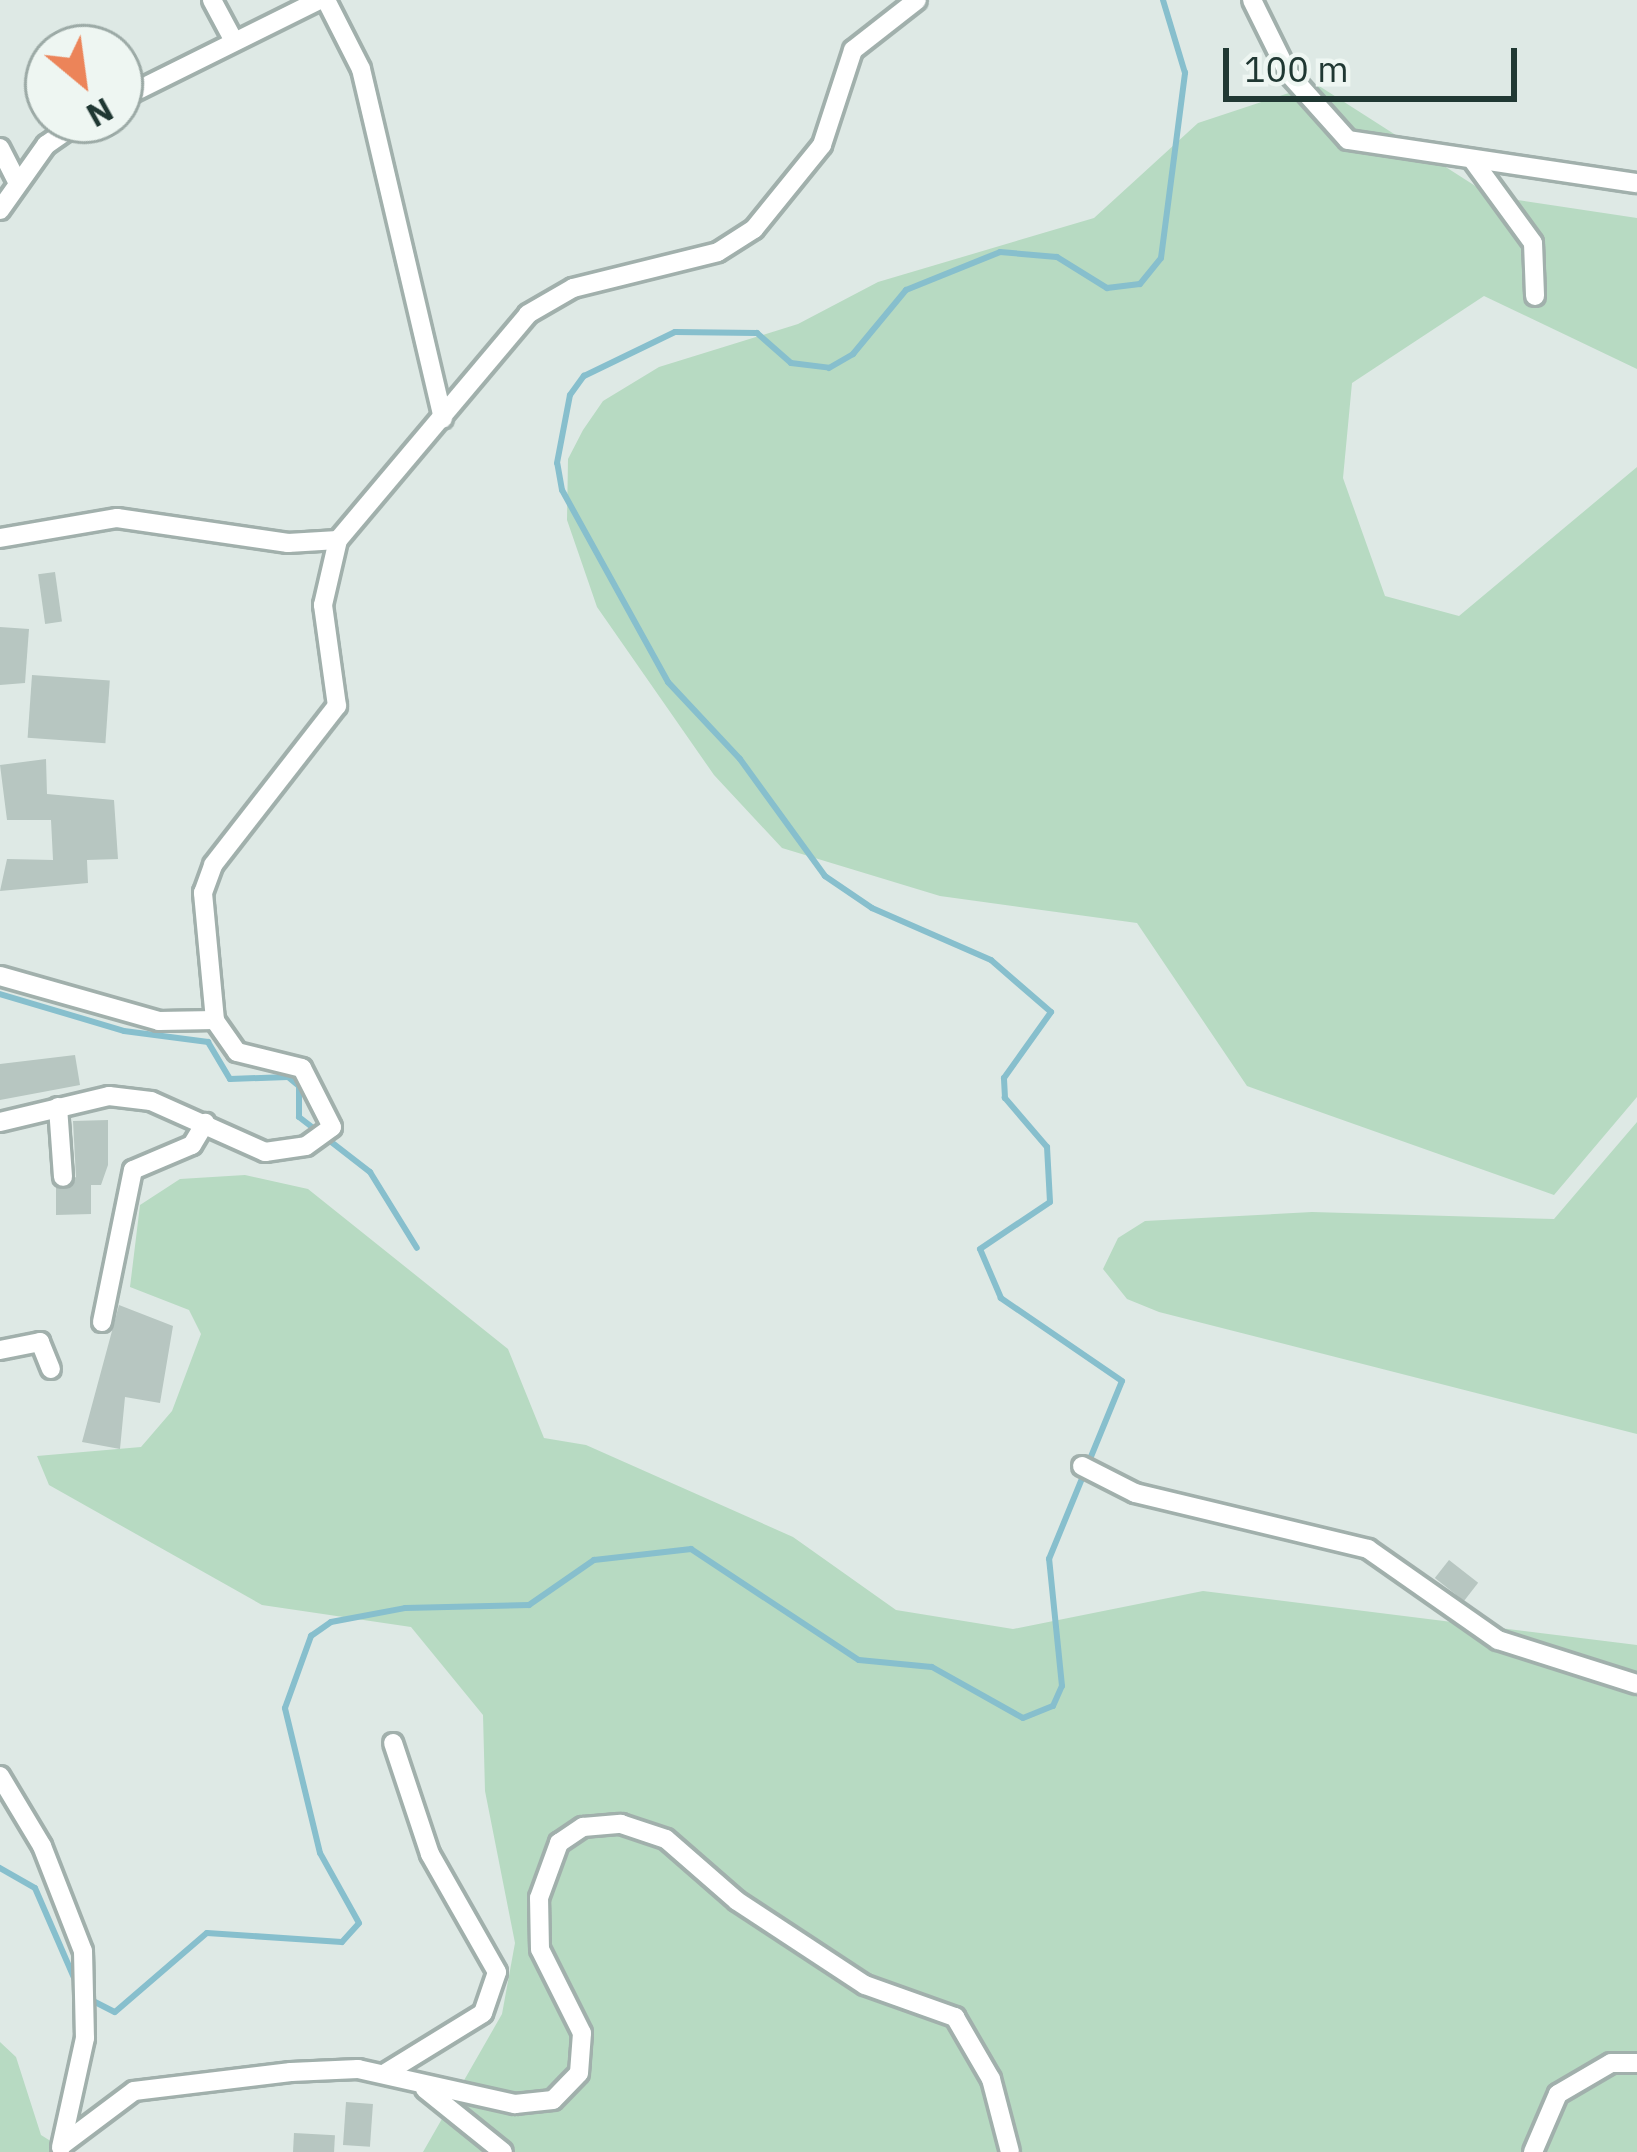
<!DOCTYPE html>
<style>
body{margin:0}
#map{position:relative;width:1637px;height:2152px;overflow:hidden;background:#dee9e5;font-family:"IBM Plex Sans",sans-serif}
div>[style]{position:absolute}
.green>*{inset:0;background:#b7dac2}
.stream>*{height:6px;margin:-3px;padding:0 3px;transform-origin:3px;border-radius:3px;background:#87bfcd}
.building>*{inset:0;background:#b7c6c1;transform-origin:0 0}
.roads{filter:drop-shadow(3px 0 #a1b0ac) drop-shadow(-3px 0 #a1b0ac) drop-shadow(0 3px #a1b0ac) drop-shadow(0 -3px #a1b0ac)}
.minor>*{height:18px;margin:-9px;padding:0 9px;transform-origin:9px;border-radius:9px;background:#fff}
span{translate:-50% -50%;white-space:nowrap;text-align:center;line-height:1.15;-webkit-text-stroke:9px #eef6f2;paint-order:stroke}
.north{position:absolute;left:24px;top:24px;width:120px;height:120px;box-sizing:border-box;background:#eef6f2;border:3px solid #9caaa6;border-radius:50%;rotate:151deg;font-size:33px;font-weight:700;line-height:48px;text-align:center;color:#203833}
.north::after{content:'';display:block;margin:auto;width:42px;height:54px;background:#ec8459;clip-path:polygon(50% 0,100% 100%,50% 72%,0 100%)}
.scale{position:absolute;left:1223px;top:48px;width:294px;height:54px;box-sizing:border-box;border:6px solid #203833;border-top:0;padding-left:15px;font-size:36px;line-height:42px;white-space:nowrap;color:#203833;-webkit-text-stroke:9px #eef6f2;paint-order:stroke}
</style>
<div id="map">
<div class="green">
<i style="clip-path:polygon(1316px 84px,1491px 196px,1637px 218px,1637px 369px,1484px 296px,1352px 383px,1343px 478px,1385px 596px,1459px 616px,1637px 467px,1637px 1097px,1554px 1195px,1247px 1086px,1137px 923px,940px 896px,782px 848px,714px 775px,597px 607px,567px 520px,568px 459px,583px 430px,603px 401px,659px 367px,798px 324px,878px 282px,1094px 218px,1198px 123px)"></i>
<i style="clip-path:polygon(1637px 1122px,1637px 1434px,1159px 1312px,1127px 1299px,1103px 1269px,1118px 1238px,1145px 1221px,1312px 1212px,1554px 1219px)"></i>
<i style="clip-path:polygon(245px 1175px,308px 1189px,508px 1349px,544px 1438px,586px 1445px,793px 1537px,896px 1610px,1013px 1629px,1203px 1591px,1637px 1645px,1637px 2152px,423px 2152px,502px 2014px,515px 1943px,485px 1791px,483px 1715px,411px 1627px,262px 1605px,49px 1485px,37px 1456px,141px 1447px,172px 1411px,201px 1334px,189px 1310px,130px 1287px,140px 1205px,180px 1179px)"></i>
<i style="clip-path:polygon(0 2042px,16px 2057px,41px 2135px,68px 2152px,0 2152px)"></i>
</div>
<div class="stream">
<i style="left:0;top:994px;width:129px;rotate:16.6deg"></i>
<i style="left:124px;top:1031px;width:85px;rotate:7.5deg"></i>
<i style="left:208px;top:1042px;width:43px;rotate:59.3deg"></i>
<i style="left:230px;top:1079px;width:58px;rotate:-2deg"></i>
<i style="left:288px;top:1077px;width:14px;rotate:39deg"></i>
<i style="left:299px;top:1086px;width:31px;rotate:90deg"></i>
<i style="left:299px;top:1117px;width:90px;rotate:37.8deg"></i>
<i style="left:370px;top:1172px;width:89px;rotate:58.3deg"></i>
<i style="left:0;top:1868px;width:40px;rotate:29.7deg"></i>
<i style="left:35px;top:1888px;width:100px;rotate:66.5deg"></i>
<i style="left:95px;top:2002px;width:22px;rotate:27deg"></i>
<i style="left:115px;top:2012px;width:121px;rotate:-40.7deg"></i>
<i style="left:207px;top:1933px;width:135px;rotate:3.8deg"></i>
<i style="left:342px;top:1942px;width:25px;rotate:-48deg"></i>
<i style="left:359px;top:1923px;width:80px;rotate:-119.1deg"></i>
<i style="left:320px;top:1853px;width:149px;rotate:-103.6deg"></i>
<i style="left:285px;top:1708px;width:77px;rotate:-70.1deg"></i>
<i style="left:311px;top:1636px;width:24px;rotate:-35deg"></i>
<i style="left:331px;top:1622px;width:75px;rotate:-10.7deg"></i>
<i style="left:405px;top:1608px;width:124px;rotate:-1.4deg"></i>
<i style="left:529px;top:1605px;width:79px;rotate:-34.7deg"></i>
<i style="left:594px;top:1560px;width:98px;rotate:-6.5deg"></i>
<i style="left:691px;top:1549px;width:201px;rotate:33.5deg"></i>
<i style="left:859px;top:1660px;width:73px;rotate:5.5deg"></i>
<i style="left:932px;top:1667px;width:104px;rotate:29.3deg"></i>
<i style="left:1023px;top:1718px;width:32px;rotate:-22deg"></i>
<i style="left:1053px;top:1706px;width:22px;rotate:-66deg"></i>
<i style="left:1062px;top:1686px;width:128px;rotate:-95.8deg"></i>
<i style="left:1049px;top:1559px;width:192px;rotate:-67.7deg"></i>
<i style="left:1122px;top:1381px;width:147px;rotate:-145.6deg"></i>
<i style="left:1001px;top:1298px;width:53px;rotate:-113.2deg"></i>
<i style="left:980px;top:1249px;width:84px;rotate:-33.9deg"></i>
<i style="left:1050px;top:1202px;width:55px;rotate:-93.1deg"></i>
<i style="left:1047px;top:1147px;width:65px;rotate:-130.6deg"></i>
<i style="left:1005px;top:1098px;width:20px;rotate:-93deg"></i>
<i style="left:1004px;top:1078px;width:81px;rotate:-54.5deg"></i>
<i style="left:1051px;top:1012px;width:79px;rotate:-139.1deg"></i>
<i style="left:991px;top:960px;width:130px;rotate:-156.4deg"></i>
<i style="left:872px;top:908px;width:57px;rotate:-145.8deg"></i>
<i style="left:825px;top:876px;width:145px;rotate:-126deg"></i>
<i style="left:740px;top:759px;width:105px;rotate:-133.1deg"></i>
<i style="left:668px;top:682px;width:219px;rotate:-118.9deg"></i>
<i style="left:562px;top:490px;width:27px;rotate:-100deg"></i>
<i style="left:557px;top:463px;width:69px;rotate:-79.2deg"></i>
<i style="left:570px;top:395px;width:24px;rotate:-54deg"></i>
<i style="left:584px;top:376px;width:101px;rotate:-25.8deg"></i>
<i style="left:675px;top:332px;width:82px;rotate:0.7deg"></i>
<i style="left:757px;top:333px;width:45px;rotate:41.4deg"></i>
<i style="left:791px;top:363px;width:38px;rotate:7deg"></i>
<i style="left:829px;top:368px;width:28px;rotate:-30deg"></i>
<i style="left:853px;top:354px;width:83px;rotate:-50.4deg"></i>
<i style="left:906px;top:290px;width:101px;rotate:-22deg"></i>
<i style="left:1000px;top:252px;width:57px;rotate:5deg"></i>
<i style="left:1057px;top:257px;width:59px;rotate:31.8deg"></i>
<i style="left:1107px;top:288px;width:33px;rotate:-7deg"></i>
<i style="left:1140px;top:284px;width:33px;rotate:-51deg"></i>
<i style="left:1161px;top:258px;width:187px;rotate:-82.6deg"></i>
<i style="left:1185px;top:73px;width:76px;rotate:-106.8deg"></i>
</div>
<div class="building">
<i style="left:55px;top:572px;width:50px;height:17px;rotate:82deg"></i>
<i style="clip-path:polygon(0 627px,29px 629px,25px 683px,0 685px)"></i>
<i style="left:32px;top:675px;width:78px;height:63px;rotate:4deg"></i>
<i style="clip-path:polygon(46px 759px,47px 794px,114px 800px,118px 859px,87px 860px,88px 883px,0 891px,7px 859px,53px 860px,51px 820px,7px 820px,0 765px)"></i>
<i style="clip-path:polygon(75px 1055px,80px 1085px,0 1100px,0 1064px)"></i>
<i style="clip-path:polygon(108px 1120px,108px 1165px,101px 1185px,91px 1185px,91px 1214px,56px 1215px,56px 1188px,76px 1177px,73px 1121px)"></i>
<i style="clip-path:polygon(119px 1305px,173px 1326px,160px 1403px,125px 1397px,120px 1449px,82px 1442px)"></i>
<i style="left:1449px;top:1560px;width:37px;height:23px;rotate:38deg"></i>
<i style="left:346px;top:2102px;width:27px;height:43px;rotate:4deg"></i>
<i style="left:294px;top:2133px;width:41px;height:19px;rotate:3deg"></i>
</div>
<div class="roads">
<div class="minor">
<i style="left:212px;top:0;width:47px;rotate:61.8deg"></i>
<i style="left:326px;top:0;width:77px;rotate:63.1deg"></i>
<i style="left:361px;top:69px;width:359px;rotate:76.8deg"></i>
<i style="left:1252px;top:0;width:81px;rotate:63.7deg"></i>
<i style="left:1288px;top:73px;width:90px;rotate:48.2deg"></i>
<i style="left:1348px;top:140px;width:292px;rotate:8.5deg"></i>
<i style="left:120px;top:99px;width:222px;rotate:-26.4deg"></i>
<i style="left:0;top:148px;width:38px;rotate:63deg"></i>
<i style="left:1474px;top:162px;width:100px;rotate:53.9deg"></i>
<i style="left:1533px;top:243px;width:53px;rotate:87.8deg"></i>
<i style="left:0;top:210px;width:80px;rotate:-54.7deg"></i>
<i style="left:46px;top:145px;width:44px;rotate:-34.8deg"></i>
<i style="left:0;top:538px;width:119px;rotate:-9.7deg"></i>
<i style="left:117px;top:518px;width:173px;rotate:8.3deg"></i>
<i style="left:288px;top:543px;width:50px;rotate:-3.4deg"></i>
<i style="left:338px;top:540px;width:295px;rotate:-49.9deg"></i>
<i style="left:528px;top:314px;width:52px;rotate:-30deg"></i>
<i style="left:573px;top:288px;width:149px;rotate:-13.9deg"></i>
<i style="left:718px;top:252px;width:43px;rotate:-32.6deg"></i>
<i style="left:754px;top:229px;width:108px;rotate:-51deg"></i>
<i style="left:822px;top:145px;width:100px;rotate:-71.9deg"></i>
<i style="left:853px;top:50px;width:81px;rotate:-38deg"></i>
<i style="left:0;top:976px;width:165px;rotate:15.8deg"></i>
<i style="left:159px;top:1021px;width:56px;rotate:-1deg"></i>
<i style="left:58px;top:1107px;width:70px;rotate:85.9deg"></i>
<i style="left:0;top:1122px;width:112px;rotate:-13.4deg"></i>
<i style="left:109px;top:1096px;width:42px;rotate:6.8deg"></i>
<i style="left:151px;top:1101px;width:125px;rotate:24.1deg"></i>
<i style="left:265px;top:1152px;width:41px;rotate:-8.3deg"></i>
<i style="left:306px;top:1146px;width:32px;rotate:-36deg"></i>
<i style="left:332px;top:1127px;width:66px;rotate:-117deg"></i>
<i style="left:302px;top:1068px;width:67px;rotate:-166.2deg"></i>
<i style="left:237px;top:1052px;width:39px;rotate:-125deg"></i>
<i style="left:215px;top:1020px;width:128px;rotate:-95.4deg"></i>
<i style="left:203px;top:893px;width:30px;rotate:-70deg"></i>
<i style="left:213px;top:865px;width:202px;rotate:-52.1deg"></i>
<i style="left:337px;top:706px;width:102px;rotate:-97.9deg"></i>
<i style="left:323px;top:605px;width:67px;rotate:-77deg"></i>
<i style="left:102px;top:1322px;width:155px;rotate:-78.5deg"></i>
<i style="left:133px;top:1170px;width:64px;rotate:-23deg"></i>
<i style="left:192px;top:1145px;width:26px;rotate:-59deg"></i>
<i style="left:0;top:1350px;width:41px;rotate:-11.3deg"></i>
<i style="left:40px;top:1342px;width:29px;rotate:68deg"></i>
<i style="left:1082px;top:1466px;width:59px;rotate:27deg"></i>
<i style="left:1135px;top:1493px;width:240px;rotate:13.5deg"></i>
<i style="left:1368px;top:1549px;width:159px;rotate:35deg"></i>
<i style="left:1498px;top:1640px;width:146px;rotate:17.6deg"></i>
<i style="left:0;top:1776px;width:82px;rotate:59deg"></i>
<i style="left:42px;top:1846px;width:113px;rotate:68.7deg"></i>
<i style="left:83px;top:1951px;width:87px;rotate:88.7deg"></i>
<i style="left:85px;top:2038px;width:112px;rotate:102.4deg"></i>
<i style="left:384px;top:2074px;width:116px;rotate:-31.6deg"></i>
<i style="left:483px;top:2013px;width:43px;rotate:-71.1deg"></i>
<i style="left:497px;top:1972px;width:136px;rotate:-119.6deg"></i>
<i style="left:430px;top:1854px;width:117px;rotate:-108.4deg"></i>
<i style="left:425px;top:2089px;width:100px;rotate:38.9deg"></i>
<i style="left:62px;top:2145px;width:90px;rotate:-36.9deg"></i>
<i style="left:134px;top:2091px;width:158px;rotate:-6.9deg"></i>
<i style="left:291px;top:2072px;width:67px;rotate:-2.6deg"></i>
<i style="left:358px;top:2069px;width:161px;rotate:12.6deg"></i>
<i style="left:515px;top:2104px;width:38px;rotate:-6deg"></i>
<i style="left:553px;top:2100px;width:37px;rotate:-46deg"></i>
<i style="left:579px;top:2073px;width:40px;rotate:-85.7deg"></i>
<i style="left:582px;top:2033px;width:94px;rotate:-116.6deg"></i>
<i style="left:540px;top:1949px;width:51px;rotate:-91.1deg"></i>
<i style="left:539px;top:1898px;width:59px;rotate:-70deg"></i>
<i style="left:559px;top:1843px;width:29px;rotate:-34deg"></i>
<i style="left:583px;top:1827px;width:38px;rotate:-5deg"></i>
<i style="left:621px;top:1824px;width:47px;rotate:18.4deg"></i>
<i style="left:666px;top:1839px;width:94px;rotate:41.1deg"></i>
<i style="left:737px;top:1901px;width:153px;rotate:33.3deg"></i>
<i style="left:865px;top:1985px;width:96px;rotate:19.6deg"></i>
<i style="left:955px;top:2017px;width:72px;rotate:59.9deg"></i>
<i style="left:991px;top:2079px;width:75px;rotate:75.4deg"></i>
<i style="left:1533px;top:2152px;width:63px;rotate:-66.7deg"></i>
<i style="left:1558px;top:2094px;width:61px;rotate:-30.3deg"></i>
<i style="left:1611px;top:2063px;width:26px"></i>
</div>
</div>
<div class="north">N</div>
<div class="scale">100 m</div>
</div>
